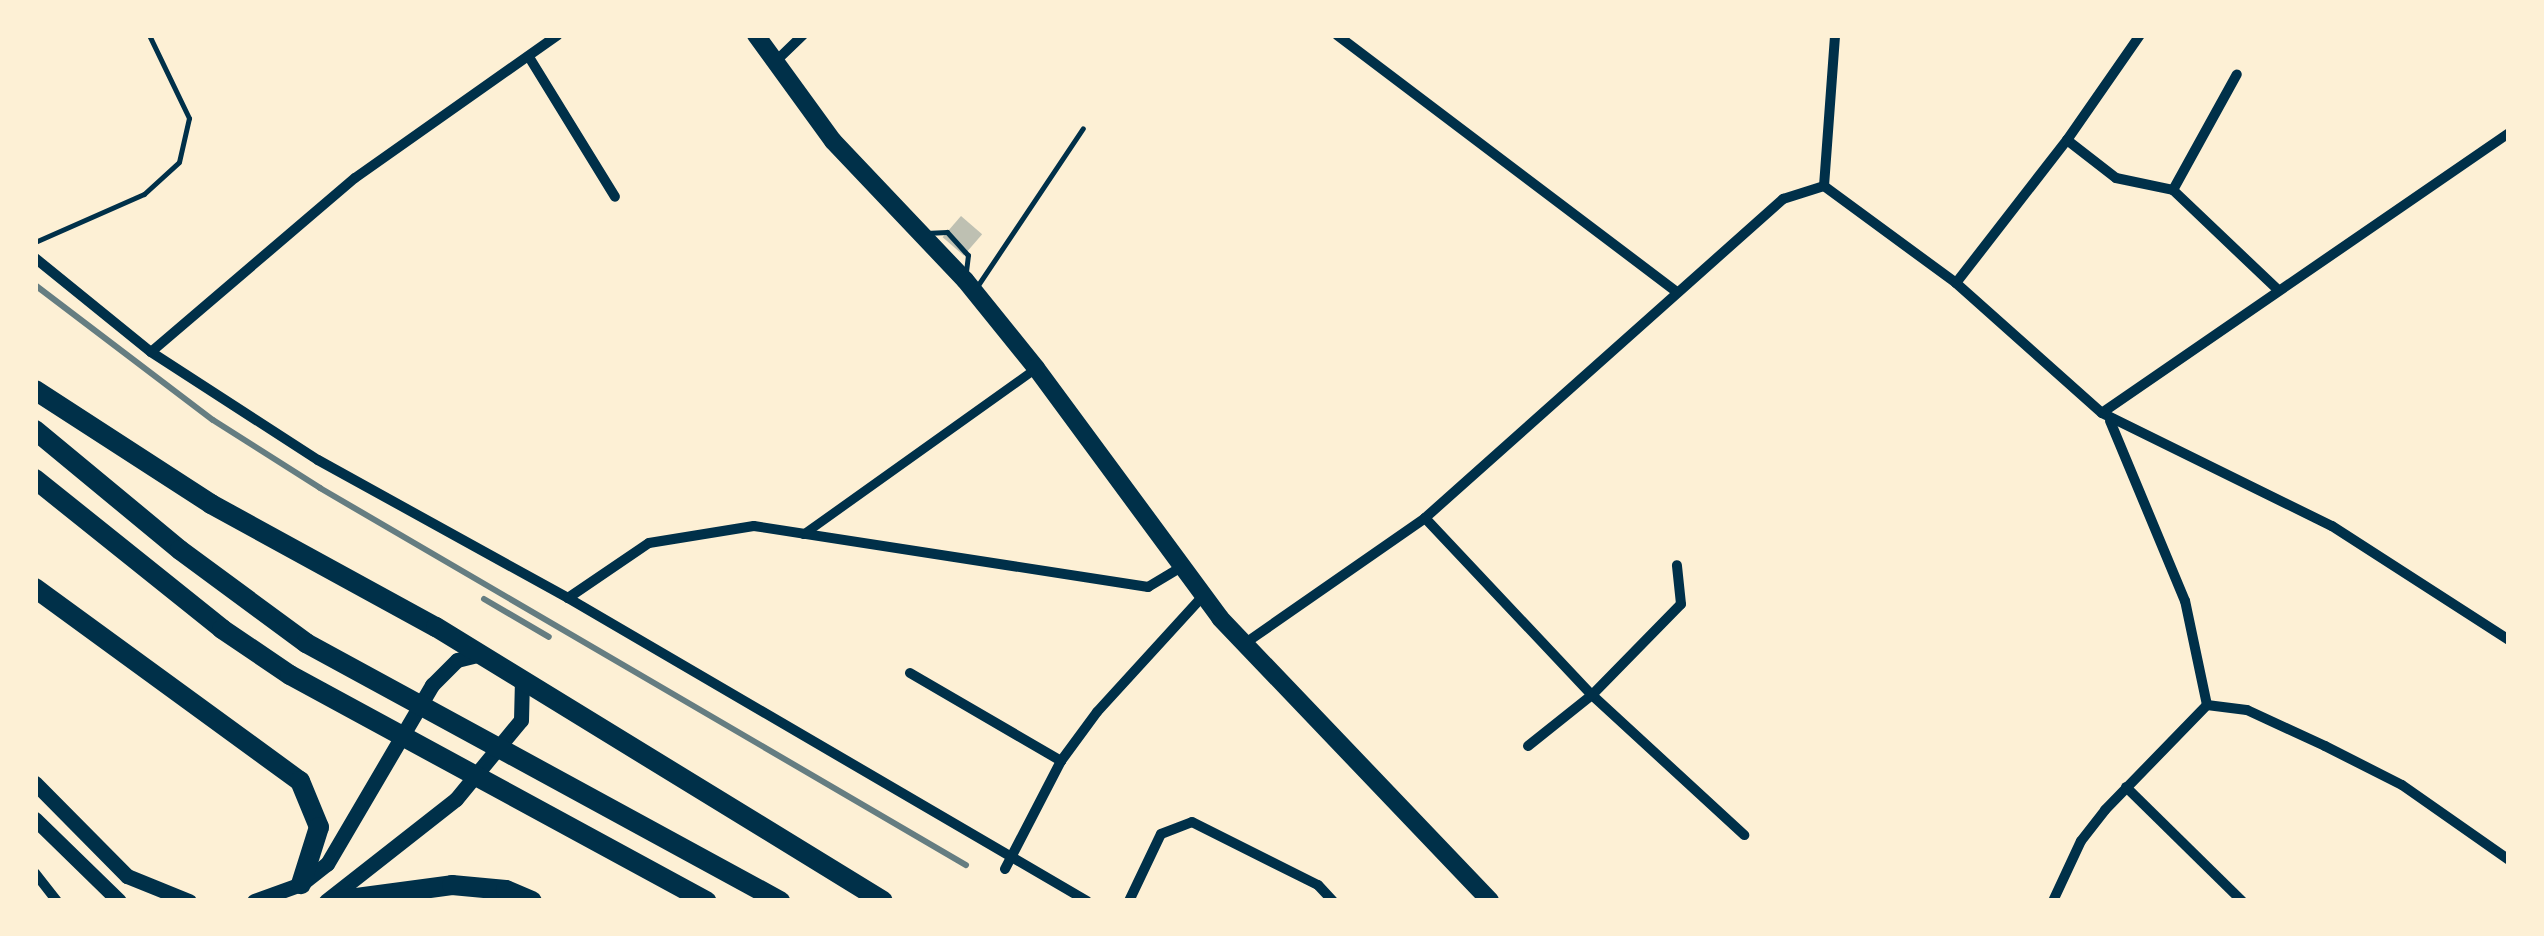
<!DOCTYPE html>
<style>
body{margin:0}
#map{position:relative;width:2544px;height:936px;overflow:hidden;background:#fdf0d5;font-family:"Fira Sans",sans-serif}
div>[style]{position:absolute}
.building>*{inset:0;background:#bec0b2;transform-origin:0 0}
.service>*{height:5px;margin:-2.5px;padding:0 2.5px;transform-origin:2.5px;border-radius:2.5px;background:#003049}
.pedestrian>*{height:9px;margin:-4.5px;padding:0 4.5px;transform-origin:4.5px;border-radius:4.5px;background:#003049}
.minor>*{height:10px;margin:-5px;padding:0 5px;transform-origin:5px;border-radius:5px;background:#003049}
.secondary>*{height:15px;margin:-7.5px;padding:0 7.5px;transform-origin:7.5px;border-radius:7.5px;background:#003049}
.primary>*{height:18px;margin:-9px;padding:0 9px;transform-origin:9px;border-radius:9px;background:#003049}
.motorway>*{height:20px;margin:-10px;padding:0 10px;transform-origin:10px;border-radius:10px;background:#003049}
.rail>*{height:6px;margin:-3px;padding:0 3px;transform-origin:3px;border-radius:3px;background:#657d81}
span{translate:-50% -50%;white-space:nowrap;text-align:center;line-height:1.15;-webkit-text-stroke:9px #fdf0d5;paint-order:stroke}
.frame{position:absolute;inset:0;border:38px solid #fdf0d5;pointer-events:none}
</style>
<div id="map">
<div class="building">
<i style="left:961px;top:216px;width:28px;height:28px;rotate:41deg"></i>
</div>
<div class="service">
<i style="left:926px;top:233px;width:21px;rotate:-3deg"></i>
<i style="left:947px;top:232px;width:31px;rotate:48deg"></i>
<i style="left:968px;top:255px;width:17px;rotate:97deg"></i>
<i style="left:35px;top:242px;width:119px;rotate:-23.8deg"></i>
<i style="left:144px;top:194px;width:47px;rotate:-42.4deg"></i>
<i style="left:179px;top:162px;width:45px;rotate:-77.2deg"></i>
<i style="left:189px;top:118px;width:92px;rotate:-115.7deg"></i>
<i style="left:976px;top:288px;width:192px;rotate:-56.2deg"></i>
</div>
<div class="pedestrian">
<i style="left:803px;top:534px;width:286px;rotate:-35.5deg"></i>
</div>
<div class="minor">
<i style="left:1337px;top:35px;width:426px;rotate:37.1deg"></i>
<i style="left:2140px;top:35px;width:128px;rotate:124.8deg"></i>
<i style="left:2067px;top:140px;width:62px;rotate:37.8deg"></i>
<i style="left:2116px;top:178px;width:58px;rotate:11.9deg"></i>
<i style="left:2173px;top:190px;width:145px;rotate:43.6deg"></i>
<i style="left:529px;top:57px;width:164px;rotate:58.4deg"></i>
<i style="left:775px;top:62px;width:39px;rotate:-44deg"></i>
<i style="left:2509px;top:133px;width:494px;rotate:145.5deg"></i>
<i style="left:2102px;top:413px;width:256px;rotate:26.2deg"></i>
<i style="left:2332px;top:526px;width:211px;rotate:32.8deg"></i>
<i style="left:1824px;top:186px;width:151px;rotate:-85.8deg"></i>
<i style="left:2173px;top:190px;width:132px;rotate:-61.1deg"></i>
<i style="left:35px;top:258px;width:149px;rotate:39deg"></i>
<i style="left:151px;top:352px;width:199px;rotate:32.9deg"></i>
<i style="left:318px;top:460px;width:286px;rotate:28.9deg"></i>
<i style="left:568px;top:598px;width:98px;rotate:-34.2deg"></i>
<i style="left:649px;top:543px;width:106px;rotate:-9.2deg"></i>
<i style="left:754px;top:526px;width:399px;rotate:8.8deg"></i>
<i style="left:1148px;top:587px;width:37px;rotate:-31deg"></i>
<i style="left:1956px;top:283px;width:195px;rotate:41.7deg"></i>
<i style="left:151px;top:352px;width:268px;rotate:-40.5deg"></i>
<i style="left:355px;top:178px;width:248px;rotate:-35.2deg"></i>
<i style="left:1425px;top:518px;width:243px;rotate:46.7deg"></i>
<i style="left:1592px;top:695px;width:207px;rotate:42.6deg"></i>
<i style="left:568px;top:598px;width:601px;rotate:30.28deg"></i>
<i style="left:1244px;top:644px;width:221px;rotate:-34.8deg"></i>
<i style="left:1425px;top:518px;width:480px;rotate:-41.7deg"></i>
<i style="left:1783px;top:199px;width:43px;rotate:-17.6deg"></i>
<i style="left:1824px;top:186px;width:164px;rotate:36.3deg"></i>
<i style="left:1956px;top:283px;width:181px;rotate:-52.2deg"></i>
<i style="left:910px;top:673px;width:175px;rotate:30.2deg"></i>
<i style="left:2207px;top:705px;width:40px;rotate:7.1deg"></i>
<i style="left:2247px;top:710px;width:86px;rotate:24.8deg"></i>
<i style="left:2325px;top:746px;width:86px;rotate:26.9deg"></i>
<i style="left:2402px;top:785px;width:131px;rotate:35deg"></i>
<i style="left:1528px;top:746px;width:82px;rotate:-38.6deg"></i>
<i style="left:1592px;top:695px;width:127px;rotate:-45.6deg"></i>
<i style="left:1681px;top:604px;width:39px;rotate:-96deg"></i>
<i style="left:2126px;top:787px;width:163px;rotate:44.5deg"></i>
<i style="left:1005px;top:869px;width:122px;rotate:-62.6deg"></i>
<i style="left:1061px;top:761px;width:61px;rotate:-53.7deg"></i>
<i style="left:1097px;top:712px;width:157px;rotate:-47.6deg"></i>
<i style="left:35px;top:873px;width:36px;rotate:52deg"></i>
<i style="left:1129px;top:901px;width:74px;rotate:-64.5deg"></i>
<i style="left:1161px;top:834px;width:33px;rotate:-21deg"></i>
<i style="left:1192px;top:822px;width:141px;rotate:26.6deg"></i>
<i style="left:1318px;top:885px;width:22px;rotate:47deg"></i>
<i style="left:2053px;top:901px;width:66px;rotate:-65deg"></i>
<i style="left:2081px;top:841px;width:39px;rotate:-52deg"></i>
<i style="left:2105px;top:810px;width:146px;rotate:-45.8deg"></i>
<i style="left:2207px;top:705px;width:106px;rotate:-101.9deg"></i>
<i style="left:2185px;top:601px;width:195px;rotate:-112.6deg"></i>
</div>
<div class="secondary">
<i style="left:35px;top:783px;width:131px;rotate:45.3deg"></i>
<i style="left:127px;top:876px;width:67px;rotate:22deg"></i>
<i style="left:35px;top:819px;width:117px;rotate:44.3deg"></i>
<i style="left:254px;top:901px;width:50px;rotate:-19.9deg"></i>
<i style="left:301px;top:884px;width:33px;rotate:-38deg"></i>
<i style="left:327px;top:864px;width:208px;rotate:-59.6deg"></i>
<i style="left:432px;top:685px;width:35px;rotate:-45deg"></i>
<i style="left:457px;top:660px;width:25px;rotate:-14deg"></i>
<i style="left:326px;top:901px;width:165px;rotate:-38.1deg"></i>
<i style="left:456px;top:799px;width:102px;rotate:-50.6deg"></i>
<i style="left:521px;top:720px;width:42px;rotate:-88.6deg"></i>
</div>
<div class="primary">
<i style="left:756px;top:35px;width:131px;rotate:54deg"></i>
<i style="left:833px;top:141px;width:192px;rotate:46.5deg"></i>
<i style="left:965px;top:280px;width:113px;rotate:51.1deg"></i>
<i style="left:1036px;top:368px;width:310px;rotate:53.6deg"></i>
<i style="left:1220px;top:618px;width:391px;rotate:46.3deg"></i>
</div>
<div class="motorway">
<i style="left:35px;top:390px;width:210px;rotate:32.9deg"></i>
<i style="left:211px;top:504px;width:256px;rotate:28.7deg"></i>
<i style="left:436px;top:627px;width:524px;rotate:31.51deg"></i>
<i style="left:35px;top:430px;width:188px;rotate:39.6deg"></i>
<i style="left:180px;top:550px;width:157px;rotate:36.4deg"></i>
<i style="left:306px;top:643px;width:540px;rotate:28.56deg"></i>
<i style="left:35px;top:479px;width:240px;rotate:38.7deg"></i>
<i style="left:222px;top:629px;width:82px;rotate:34.1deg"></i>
<i style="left:290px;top:675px;width:474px;rotate:28.5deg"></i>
<i style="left:35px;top:588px;width:328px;rotate:36.1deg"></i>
<i style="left:300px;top:781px;width:50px;rotate:67.6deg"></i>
<i style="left:319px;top:827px;width:60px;rotate:107.5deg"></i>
<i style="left:334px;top:901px;width:119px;rotate:-7.7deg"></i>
<i style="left:452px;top:885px;width:54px;rotate:5.3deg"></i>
<i style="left:506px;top:890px;width:28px;rotate:23deg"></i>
</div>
<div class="rail">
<i style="left:35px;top:285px;width:223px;rotate:37.2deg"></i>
<i style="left:213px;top:420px;width:127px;rotate:32.4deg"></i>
<i style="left:320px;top:488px;width:748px;rotate:30.27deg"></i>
<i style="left:484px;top:599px;width:75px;rotate:30.3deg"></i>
</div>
<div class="frame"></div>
</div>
